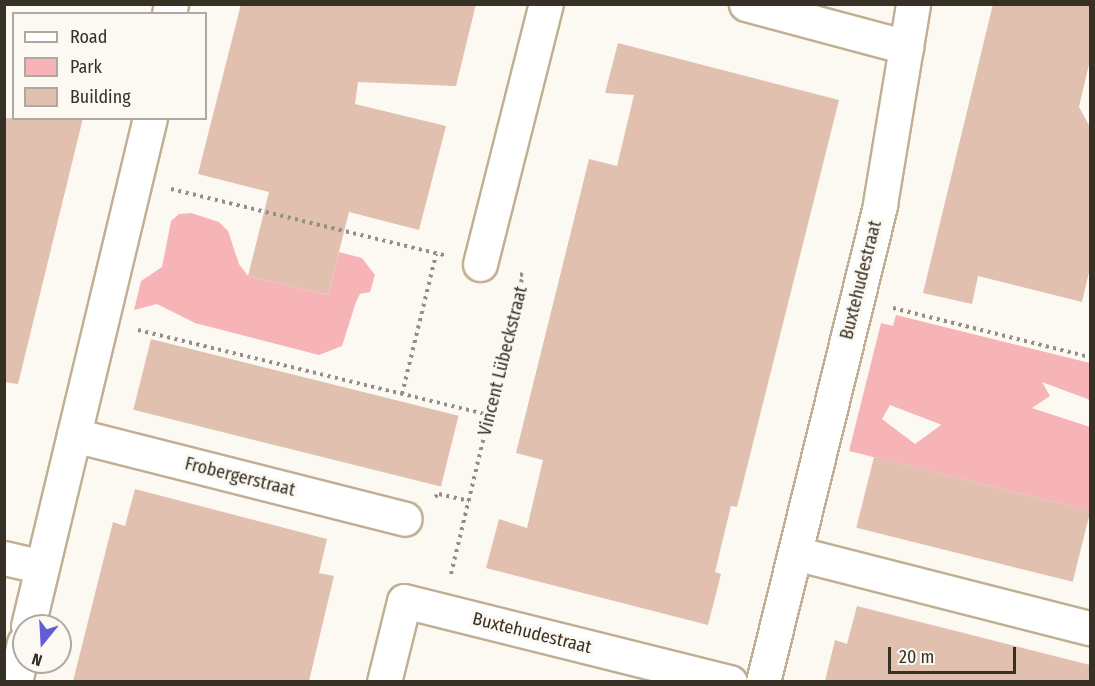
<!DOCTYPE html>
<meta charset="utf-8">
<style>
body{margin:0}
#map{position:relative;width:1095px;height:686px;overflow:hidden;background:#fcf9f3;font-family:"Fira Sans Condensed",sans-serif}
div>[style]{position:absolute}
.green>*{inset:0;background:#f6b4b7}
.building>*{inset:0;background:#e1c0b0;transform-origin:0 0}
.path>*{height:4px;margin-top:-2px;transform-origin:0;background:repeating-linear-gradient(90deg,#948f86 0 3px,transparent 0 7.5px)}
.roads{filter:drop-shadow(2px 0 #c1af93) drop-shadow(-2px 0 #c1af93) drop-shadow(0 2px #c1af93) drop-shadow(0 -2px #c1af93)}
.minor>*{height:33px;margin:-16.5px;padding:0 16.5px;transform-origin:16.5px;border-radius:16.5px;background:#fff}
span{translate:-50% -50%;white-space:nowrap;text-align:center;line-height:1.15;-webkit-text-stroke:6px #fcf9f3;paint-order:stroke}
.street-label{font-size:18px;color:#373025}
.frame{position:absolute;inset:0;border:6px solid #373025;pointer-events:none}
.legend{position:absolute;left:12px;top:12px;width:195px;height:108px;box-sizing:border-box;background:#fcf9f3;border:2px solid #ada9a1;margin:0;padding:8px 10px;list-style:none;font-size:18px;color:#373025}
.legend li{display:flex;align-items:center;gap:12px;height:30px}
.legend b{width:30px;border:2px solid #ada9a1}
.north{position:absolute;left:12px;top:614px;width:60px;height:60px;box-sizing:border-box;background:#fcf9f3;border:2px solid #ada9a1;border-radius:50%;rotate:198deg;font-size:16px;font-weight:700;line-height:24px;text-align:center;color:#373025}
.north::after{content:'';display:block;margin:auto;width:21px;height:27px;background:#625cd5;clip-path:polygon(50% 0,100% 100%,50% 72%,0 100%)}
.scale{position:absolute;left:888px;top:647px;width:128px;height:27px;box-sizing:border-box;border:3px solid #373025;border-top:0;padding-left:8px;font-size:18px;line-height:21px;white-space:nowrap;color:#373025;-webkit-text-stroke:4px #fcf9f3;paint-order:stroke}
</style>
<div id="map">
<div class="green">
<i style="clip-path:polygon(191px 213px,219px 222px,228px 231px,239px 264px,248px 276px,328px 295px,339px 252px,362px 258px,375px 275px,370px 292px,360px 294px,356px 302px,342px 346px,319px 355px,195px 323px,157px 304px,134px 310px,141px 281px,162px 267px,171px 221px,179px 214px)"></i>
<i style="clip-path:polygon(evenodd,896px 315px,1090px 363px,1090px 400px,1042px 382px,1050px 396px,1032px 408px,1090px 427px,1090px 511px,849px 451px,881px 323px,893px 326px,896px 315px,890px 405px,942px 425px,941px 425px,915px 444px,882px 419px,890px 405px)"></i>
</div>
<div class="building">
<i style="clip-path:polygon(241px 4px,476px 4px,456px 86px,358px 82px,355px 104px,446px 126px,419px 230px,349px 212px,328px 295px,248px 276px,269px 192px,198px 174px)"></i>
<i style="clip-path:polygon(993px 4px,1090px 4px,1090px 60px,1079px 107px,1090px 127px,1090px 268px,1082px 302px,978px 276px,972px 304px,923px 293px)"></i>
<i style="clip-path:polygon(618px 43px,839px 100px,737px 507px,731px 506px,715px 572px,721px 574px,708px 625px,486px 568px,499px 519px,527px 528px,543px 460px,516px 453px,589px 159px,617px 166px,634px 95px,605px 93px)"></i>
<i style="clip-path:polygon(4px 118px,83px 118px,18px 384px,4px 382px)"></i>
<i style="left:151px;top:339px;width:317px;height:73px;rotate:14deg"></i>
<i style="left:874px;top:457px;width:223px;height:73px;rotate:14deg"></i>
<i style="clip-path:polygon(135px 489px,327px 539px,319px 573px,334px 576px,309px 681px,73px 681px,113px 522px,125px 526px)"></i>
<i style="clip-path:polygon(857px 606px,1090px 665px,1090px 681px,825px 681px,835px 640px,847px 644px)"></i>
</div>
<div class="path">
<i style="left:171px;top:189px;width:281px;rotate:13.6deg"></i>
<i style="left:893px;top:308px;width:203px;rotate:14deg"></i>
<i style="left:138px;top:330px;width:362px;rotate:13.6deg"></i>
<i style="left:402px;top:394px;width:144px;rotate:-76.3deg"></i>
<i style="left:435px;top:497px;width:5px;rotate:-37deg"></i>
<i style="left:439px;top:494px;width:31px;rotate:13deg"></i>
<i style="left:451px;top:574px;width:308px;rotate:-76.5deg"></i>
<i style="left:523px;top:275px;width:5px;rotate:-169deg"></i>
</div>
<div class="roads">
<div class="minor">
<i style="left:746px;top:4px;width:166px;rotate:15deg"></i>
<i style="left:169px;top:14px;width:10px;rotate:-79deg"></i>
<i style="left:480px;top:264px;width:268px;rotate:-75.8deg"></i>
<i style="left:74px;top:435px;width:341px;rotate:14.2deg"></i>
<i style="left:795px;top:553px;width:304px;rotate:14.3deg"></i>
<i style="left:4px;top:558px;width:39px;rotate:13deg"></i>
<i style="left:28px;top:626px;width:522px;rotate:-76.5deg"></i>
<i style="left:15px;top:682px;width:40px;rotate:-77deg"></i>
<i style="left:384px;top:682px;width:83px;rotate:-76.1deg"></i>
<i style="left:404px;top:601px;width:336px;rotate:14deg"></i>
<i style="left:763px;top:682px;width:492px;rotate:-76.2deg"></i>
<i style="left:880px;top:204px;width:203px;rotate:-80.6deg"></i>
</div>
</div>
<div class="street-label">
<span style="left:861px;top:280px;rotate:-76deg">Buxtehudestraat</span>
<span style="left:503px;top:361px;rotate:-76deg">Vincent Lübeckstraat</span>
<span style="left:240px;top:477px;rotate:14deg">Frobergerstraat</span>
<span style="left:532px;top:633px;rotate:14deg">Buxtehudestraat</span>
</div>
<div class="frame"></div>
<ul class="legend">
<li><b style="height:8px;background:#fff"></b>Road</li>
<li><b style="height:16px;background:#f6b4b7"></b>Park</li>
<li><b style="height:16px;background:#e1c0b0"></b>Building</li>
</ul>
<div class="north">N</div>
<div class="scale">20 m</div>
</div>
